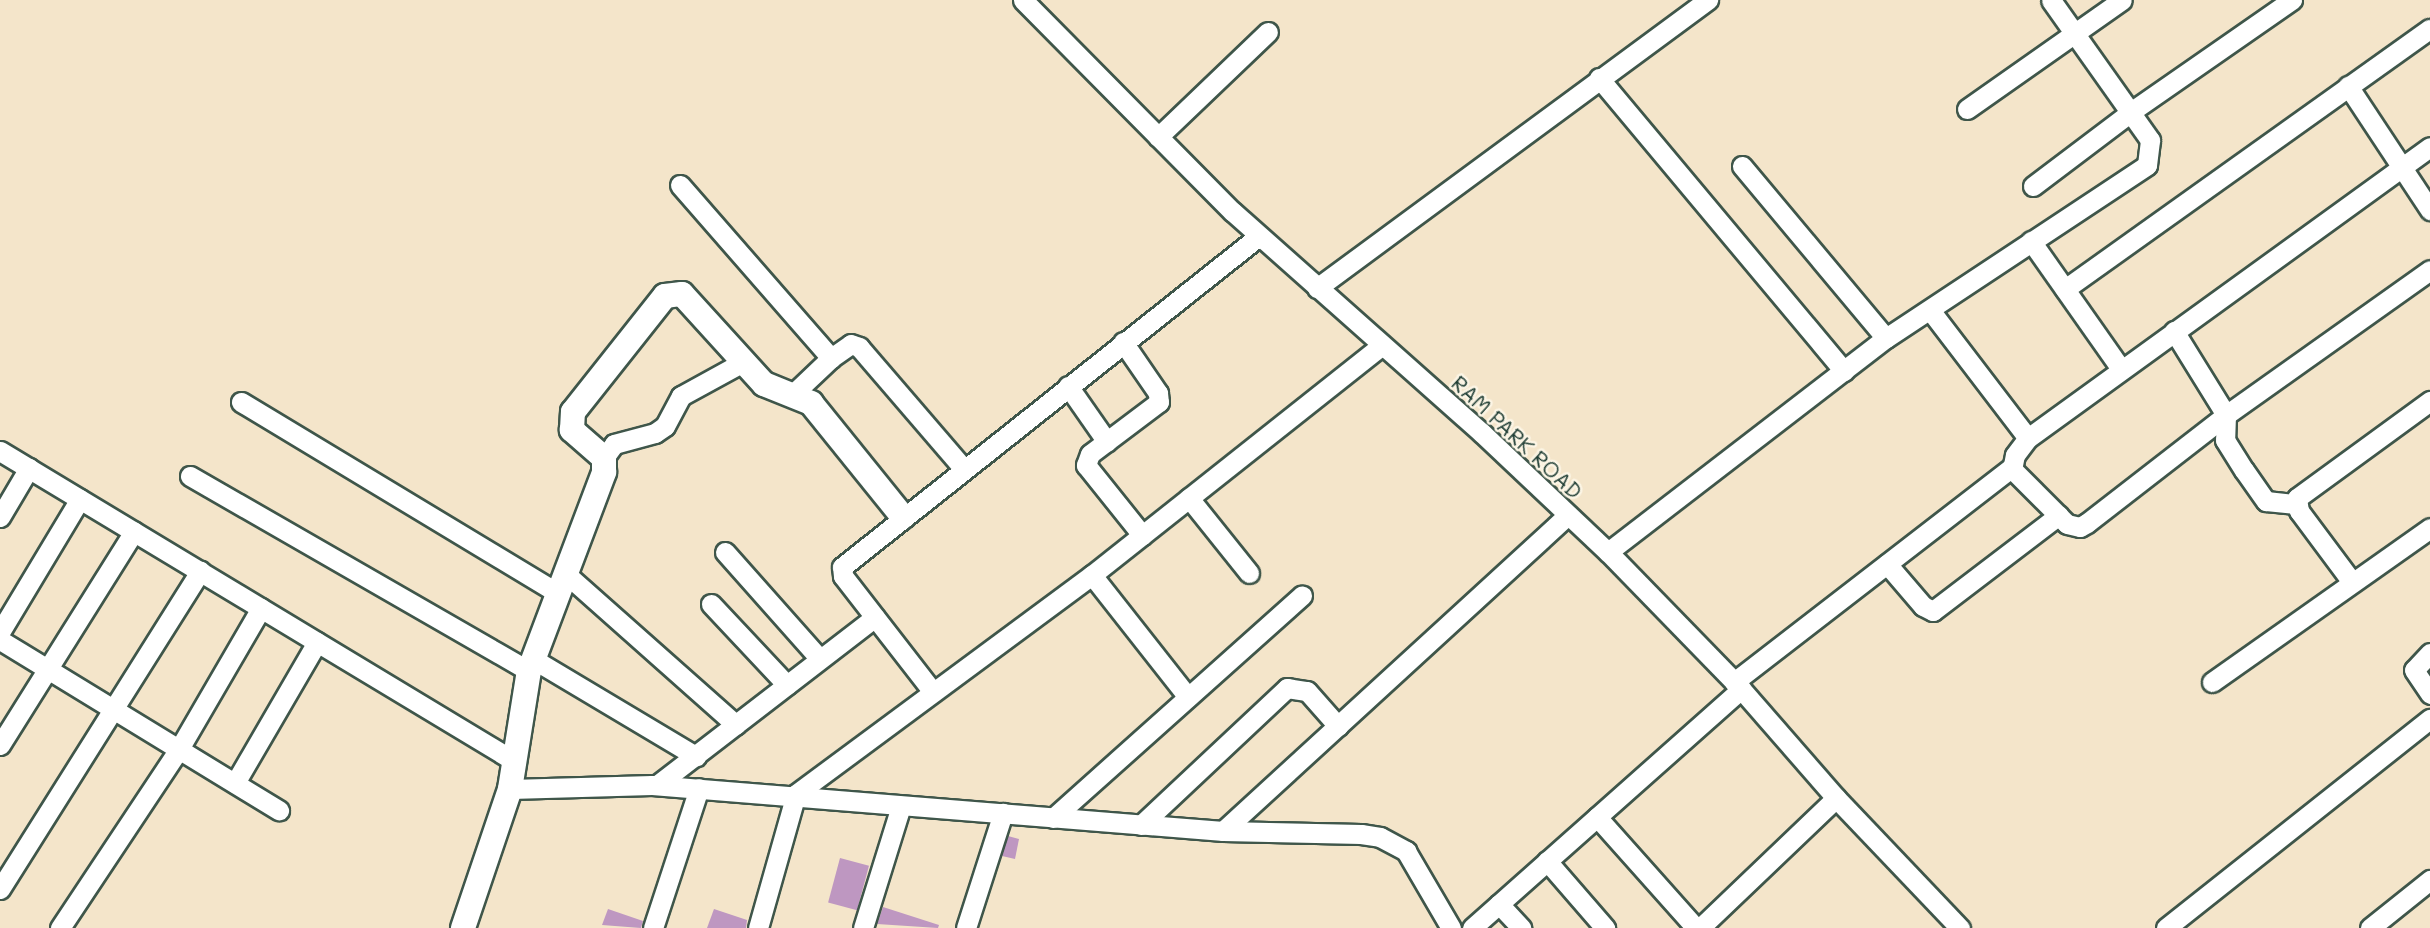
<!DOCTYPE html>
<style>
body{margin:0}
#map{position:relative;width:2430px;height:928px;overflow:hidden;background:#f4e5ca;font-family:Mali,sans-serif}
div>[style]{position:absolute}
.building>*{inset:0;background:#be97c1;transform-origin:0 0}
.roads{filter:drop-shadow(2px 0 #3f564a) drop-shadow(-2px 0 #3f564a) drop-shadow(0 2px #3f564a) drop-shadow(0 -2px #3f564a)}
.minor>*{height:19px;margin:-9.5px;padding:0 9.5px;transform-origin:9.5px;border-radius:9.5px;background:#fff}
.tertiary>*{height:24px;margin:-12px;padding:0 12px;transform-origin:12px;border-radius:12px;background:#fff}
span{translate:-50% -50%;white-space:nowrap;text-align:center;line-height:1.15;-webkit-text-stroke:5px #fcf5e5;paint-order:stroke}
.street-label{font-size:21px;color:#1f3d34}
</style>
<div id="map">
<div class="building">
<i style="clip-path:polygon(1008px 836px,1019px 839px,1015px 859px,1002px 856px)"></i>
<i style="left:840px;top:858px;width:30px;height:46px;rotate:15deg"></i>
<i style="clip-path:polygon(883px 907px,939px 925px,938px 928px,877px 924px)"></i>
<i style="clip-path:polygon(608px 909px,643px 921px,641px 928px,602px 925px)"></i>
<i style="clip-path:polygon(714px 909px,747px 920px,746px 928px,707px 928px)"></i>
</div>
<div class="roads">
<div class="minor">
<i style="left:1023px;top:0;width:298px;rotate:45.3deg"></i>
<i style="left:1233px;top:212px;width:333px;rotate:41.6deg"></i>
<i style="left:1482px;top:433px;width:173px;rotate:43.4deg"></i>
<i style="left:1608px;top:552px;width:191px;rotate:45.8deg"></i>
<i style="left:1741px;top:689px;width:145px;rotate:48.9deg"></i>
<i style="left:1836px;top:798px;width:180px;rotate:46.4deg"></i>
<i style="left:1599px;top:78px;width:382px;rotate:50.1deg"></i>
<i style="left:2348px;top:86px;width:149px;rotate:56.5deg"></i>
<i style="left:1967px;top:109px;width:189px;rotate:-35.1deg"></i>
<i style="left:1158px;top:137px;width:152px;rotate:-43.7deg"></i>
<i style="left:1742px;top:166px;width:224px;rotate:50.1deg"></i>
<i style="left:680px;top:185px;width:230px;rotate:48.9deg"></i>
<i style="left:831px;top:358px;width:54px;rotate:136.5deg"></i>
<i style="left:2033px;top:186px;width:124px;rotate:-37.1deg"></i>
<i style="left:2132px;top:111px;width:195px;rotate:-34.8deg"></i>
<i style="left:2031px;top:241px;width:156px;rotate:54.9deg"></i>
<i style="left:1317px;top:288px;width:486px;rotate:-36.4deg"></i>
<i style="left:2065px;top:289px;width:448px;rotate:-35.5deg"></i>
<i style="left:1930px;top:310px;width:161px;rotate:52.6deg"></i>
<i style="left:2174px;top:331px;width:99px;rotate:58.2deg"></i>
<i style="left:2226px;top:415px;width:25px;rotate:92deg"></i>
<i style="left:2225px;top:440px;width:36px;rotate:58deg"></i>
<i style="left:2244px;top:470px;width:38px;rotate:55deg"></i>
<i style="left:2266px;top:501px;width:30px;rotate:6deg"></i>
<i style="left:1123px;top:342px;width:62px;rotate:55.5deg"></i>
<i style="left:1158px;top:393px;width:9px;rotate:84deg"></i>
<i style="left:1159px;top:402px;width:86px;rotate:143deg"></i>
<i style="left:1090px;top:454px;width:12px;rotate:110deg"></i>
<i style="left:1086px;top:465px;width:90px;rotate:51.3deg"></i>
<i style="left:831px;top:358px;width:24px;rotate:-35deg"></i>
<i style="left:851px;top:344px;width:9px;rotate:21deg"></i>
<i style="left:859px;top:347px;width:160px;rotate:49.3deg"></i>
<i style="left:1068px;top:386px;width:68px;rotate:55.1deg"></i>
<i style="left:241px;top:402px;width:371px;rotate:31.1deg"></i>
<i style="left:0;top:451px;width:602px;rotate:31.08deg"></i>
<i style="left:604px;top:458px;width:17px;rotate:-54deg"></i>
<i style="left:614px;top:444px;width:42px;rotate:-15deg"></i>
<i style="left:655px;top:433px;width:12px;rotate:-35deg"></i>
<i style="left:665px;top:426px;width:34px;rotate:-62deg"></i>
<i style="left:681px;top:396px;width:71px;rotate:-28.7deg"></i>
<i style="left:2012px;top:470px;width:15px;rotate:-79deg"></i>
<i style="left:2015px;top:455px;width:21px;rotate:-53deg"></i>
<i style="left:2028px;top:438px;width:496px;rotate:-35.9deg"></i>
<i style="left:190px;top:476px;width:391px;rotate:29.9deg"></i>
<i style="left:1189px;top:498px;width:96px;rotate:51.3deg"></i>
<i style="left:0;top:517px;width:57px;rotate:-59.4deg"></i>
<i style="left:725px;top:552px;width:143px;rotate:48.4deg"></i>
<i style="left:1608px;top:552px;width:351px;rotate:-37.6deg"></i>
<i style="left:1886px;top:338px;width:313px;rotate:-33.5deg"></i>
<i style="left:2147px;top:165px;width:25px;rotate:-83deg"></i>
<i style="left:2150px;top:140px;width:171px;rotate:-125.3deg"></i>
<i style="left:1887px;top:564px;width:55px;rotate:49.4deg"></i>
<i style="left:1923px;top:606px;width:11px;rotate:27deg"></i>
<i style="left:1933px;top:611px;width:158px;rotate:-37.3deg"></i>
<i style="left:566px;top:574px;width:227px;rotate:41.6deg"></i>
<i style="left:1092px;top:575px;width:155px;rotate:51.8deg"></i>
<i style="left:2352px;top:582px;width:89px;rotate:-126.7deg"></i>
<i style="left:2299px;top:511px;width:13px;rotate:-99deg"></i>
<i style="left:2297px;top:498px;width:165px;rotate:-36.1deg"></i>
<i style="left:711px;top:604px;width:111px;rotate:46.8deg"></i>
<i style="left:0;top:632px;width:155px;rotate:-59deg"></i>
<i style="left:0;top:640px;width:327px;rotate:31.4deg"></i>
<i style="left:2430px;top:653px;width:23px;rotate:133deg"></i>
<i style="left:2414px;top:670px;width:29px;rotate:56deg"></i>
<i style="left:533px;top:659px;width:190px;rotate:30.8deg"></i>
<i style="left:1734px;top:682px;width:350px;rotate:-37.7deg"></i>
<i style="left:2011px;top:468px;width:79px;rotate:45deg"></i>
<i style="left:2067px;top:524px;width:13px;rotate:13deg"></i>
<i style="left:2080px;top:527px;width:8px;rotate:-30deg"></i>
<i style="left:2087px;top:523px;width:176px;rotate:-37.8deg"></i>
<i style="left:2226px;top:415px;width:250px;rotate:-35.4deg"></i>
<i style="left:2212px;top:682px;width:267px;rotate:-35.2deg"></i>
<i style="left:933px;top:692px;width:147px;rotate:-127.8deg"></i>
<i style="left:843px;top:576px;width:9px;rotate:-96deg"></i>
<i style="left:842px;top:567px;width:532px;rotate:-38.44deg"></i>
<i style="left:0;top:745px;width:252px;rotate:-57.9deg"></i>
<i style="left:235px;top:783px;width:163px;rotate:-59.8deg"></i>
<i style="left:657px;top:785px;width:275px;rotate:-37.6deg"></i>
<i style="left:510px;top:789px;width:142px;rotate:-1.6deg"></i>
<i style="left:652px;top:785px;width:573px;rotate:4.61deg"></i>
<i style="left:1223px;top:831px;width:138px;rotate:1.2deg"></i>
<i style="left:1361px;top:834px;width:19px;rotate:9deg"></i>
<i style="left:1380px;top:837px;width:30px;rotate:28deg"></i>
<i style="left:1406px;top:851px;width:89px;rotate:59.7deg"></i>
<i style="left:1597px;top:817px;width:149px;rotate:48.3deg"></i>
<i style="left:1053px;top:818px;width:334px;rotate:-41.8deg"></i>
<i style="left:1141px;top:825px;width:200px;rotate:-43.2deg"></i>
<i style="left:1287px;top:688px;width:20px;rotate:9deg"></i>
<i style="left:1307px;top:691px;width:47px;rotate:48.5deg"></i>
<i style="left:1223px;top:831px;width:468px;rotate:-42.5deg"></i>
<i style="left:1547px;top:861px;width:89px;rotate:49.1deg"></i>
<i style="left:0;top:889px;width:376px;rotate:-57.8deg"></i>
<i style="left:1499px;top:904px;width:33px;rotate:47deg"></i>
<i style="left:60px;top:928px;width:215px;rotate:-56.4deg"></i>
<i style="left:179px;top:749px;width:163px;rotate:-59.8deg"></i>
<i style="left:653px;top:928px;width:147px;rotate:-71.8deg"></i>
<i style="left:758px;top:928px;width:139px;rotate:-74.2deg"></i>
<i style="left:796px;top:794px;width:368px;rotate:-36.5deg"></i>
<i style="left:1092px;top:575px;width:370px;rotate:-38.4deg"></i>
<i style="left:863px;top:928px;width:128px;rotate:-72.7deg"></i>
<i style="left:966px;top:928px;width:121px;rotate:-72.2deg"></i>
<i style="left:1472px;top:928px;width:360px;rotate:-41.6deg"></i>
<i style="left:1700px;top:928px;width:188px;rotate:-43.7deg"></i>
<i style="left:2166px;top:928px;width:337px;rotate:-38.4deg"></i>
<i style="left:2370px;top:928px;width:77px;rotate:-38.7deg"></i>
</div>
<div class="tertiary">
<i style="left:463px;top:928px;width:147px;rotate:-71.3deg"></i>
<i style="left:510px;top:789px;width:120px;rotate:-80.9deg"></i>
<i style="left:529px;top:671px;width:213px;rotate:-69.3deg"></i>
<i style="left:604px;top:472px;width:14px;rotate:-90deg"></i>
<i style="left:604px;top:458px;width:43px;rotate:-138.8deg"></i>
<i style="left:572px;top:430px;width:18px;rotate:-87deg"></i>
<i style="left:573px;top:412px;width:148px;rotate:-51.6deg"></i>
<i style="left:665px;top:296px;width:17px;rotate:-7deg"></i>
<i style="left:682px;top:294px;width:122px;rotate:47.7deg"></i>
<i style="left:764px;top:384px;width:51px;rotate:22deg"></i>
<i style="left:811px;top:403px;width:146px;rotate:51.1deg"></i>
</div>
</div>
<div class="street-label">
<span style="left:1517px;top:437px;rotate:43deg">RAM PARK ROAD</span>
</div>
</div>
